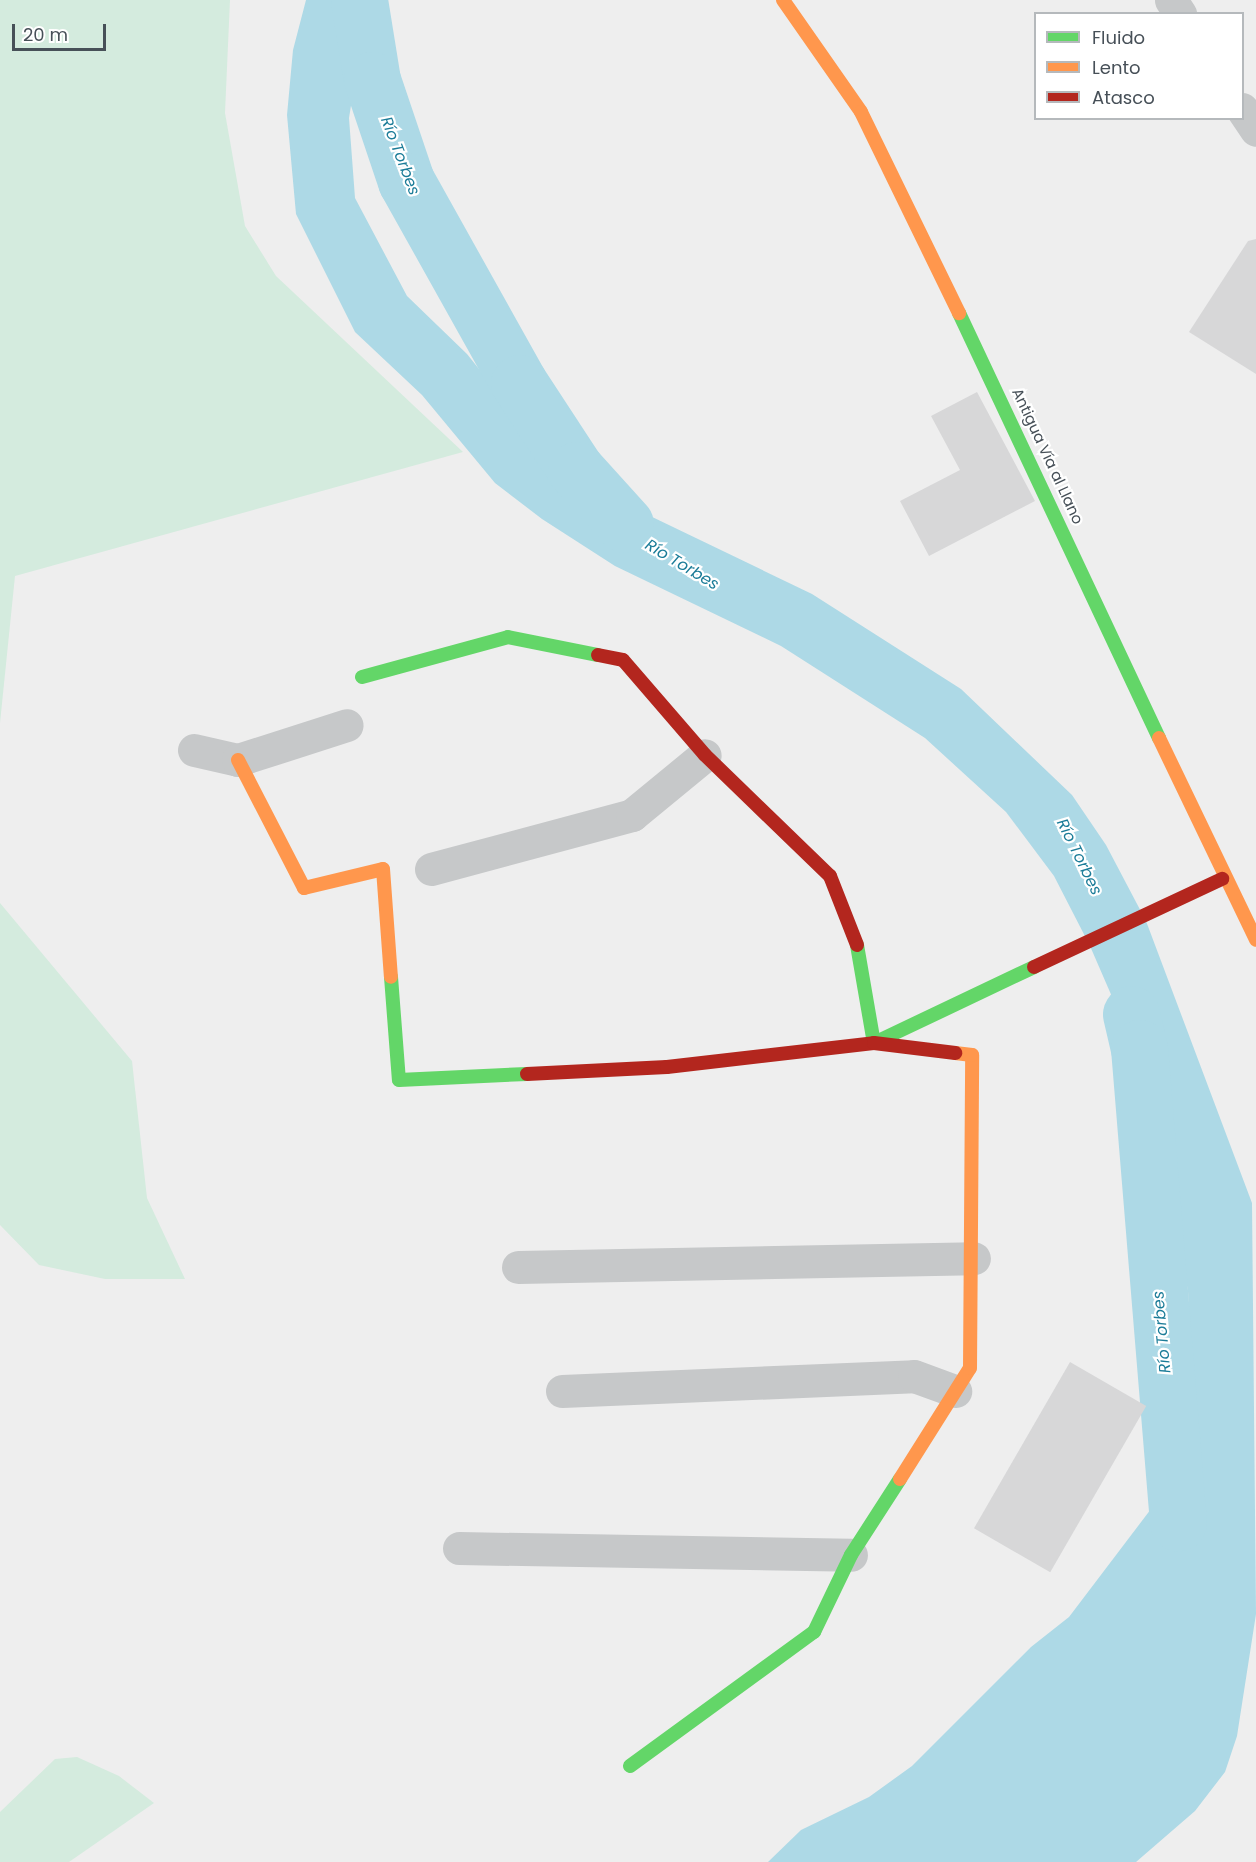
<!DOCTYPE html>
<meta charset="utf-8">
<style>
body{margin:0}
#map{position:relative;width:1256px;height:1862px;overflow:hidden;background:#eee;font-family:Poppins,sans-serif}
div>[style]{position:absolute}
.green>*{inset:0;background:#d4ebde}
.water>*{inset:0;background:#add9e6}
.river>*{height:57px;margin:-28.5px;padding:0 28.5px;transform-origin:28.5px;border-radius:28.5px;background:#add9e6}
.building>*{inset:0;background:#d7d7d8;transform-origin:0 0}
.street>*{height:33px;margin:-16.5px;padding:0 16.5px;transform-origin:16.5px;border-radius:16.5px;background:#c6c8c9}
.fast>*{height:14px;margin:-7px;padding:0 7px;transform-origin:7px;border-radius:7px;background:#63d668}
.slow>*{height:14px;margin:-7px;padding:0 7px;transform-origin:7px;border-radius:7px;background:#ff974d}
.jam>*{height:14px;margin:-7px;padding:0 7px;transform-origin:7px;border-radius:7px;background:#b3261e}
span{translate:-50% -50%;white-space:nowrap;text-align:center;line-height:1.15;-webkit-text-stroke:4.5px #fff;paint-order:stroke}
.street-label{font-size:15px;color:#475058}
.water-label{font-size:16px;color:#1b7c98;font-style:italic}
.legend{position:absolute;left:1034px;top:12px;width:210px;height:108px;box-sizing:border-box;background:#fff;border:2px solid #b5b9bc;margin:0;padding:8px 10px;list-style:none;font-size:18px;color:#475058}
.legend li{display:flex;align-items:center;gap:12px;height:30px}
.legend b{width:30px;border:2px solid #b5b9bc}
.scale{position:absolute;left:12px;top:24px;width:94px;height:27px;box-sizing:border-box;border:3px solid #475058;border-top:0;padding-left:8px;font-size:18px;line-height:21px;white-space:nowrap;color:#475058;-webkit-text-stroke:4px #fff;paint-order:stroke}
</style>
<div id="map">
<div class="green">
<i style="clip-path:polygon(0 0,230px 0,225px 113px,245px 226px,276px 276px,463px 452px,15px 576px,0 723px)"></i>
<i style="clip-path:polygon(0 903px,132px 1061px,147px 1198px,185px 1279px,105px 1279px,39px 1265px,0 1225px)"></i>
<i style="clip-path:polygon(77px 1757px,119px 1776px,154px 1803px,69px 1862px,0 1862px,0 1812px,55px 1759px)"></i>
</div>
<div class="water">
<i style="clip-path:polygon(306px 0,368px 0,349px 118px,355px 198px,407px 296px,467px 354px,519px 419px,580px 471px,646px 514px,812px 594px,961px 689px,1072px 795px,1106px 845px,1146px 921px,1252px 1203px,1256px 1614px,1237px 1736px,1225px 1772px,1195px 1811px,1136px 1862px,768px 1862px,801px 1830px,869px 1797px,912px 1766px,1031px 1647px,1069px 1617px,1154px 1505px,1191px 1363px,1188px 1291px,1162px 1149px,1126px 1029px,1090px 946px,1054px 876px,1006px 812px,925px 738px,781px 646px,615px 566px,542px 519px,495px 483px,422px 395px,355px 332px,296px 214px,287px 115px,293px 50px)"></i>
</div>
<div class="river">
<i style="left:359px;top:0;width:81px;rotate:80.8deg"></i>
<i style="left:372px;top:80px;width:107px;rotate:71.4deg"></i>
<i style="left:406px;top:181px;width:231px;rotate:60.8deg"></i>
<i style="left:519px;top:383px;width:104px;rotate:56.8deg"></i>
<i style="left:576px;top:470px;width:73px;rotate:47.8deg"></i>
<i style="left:1131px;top:1014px;width:35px;rotate:77deg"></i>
<i style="left:1139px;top:1048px;width:476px;rotate:85.3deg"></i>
</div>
<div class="building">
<i style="clip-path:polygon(1256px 239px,1256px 374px,1189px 332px,1248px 241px)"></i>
<i style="clip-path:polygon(977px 392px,1035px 501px,929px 556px,900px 501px,960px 470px,931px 416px)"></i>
<i style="left:1070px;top:1362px;width:88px;height:192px;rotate:30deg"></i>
</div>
<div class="street">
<i style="left:1171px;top:0;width:17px;rotate:57deg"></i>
<i style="left:1242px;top:109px;width:25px;rotate:56deg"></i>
<i style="left:194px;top:750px;width:45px;rotate:12.8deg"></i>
<i style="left:238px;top:760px;width:114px;rotate:-17.8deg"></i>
<i style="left:431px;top:869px;width:208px;rotate:-15deg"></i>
<i style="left:632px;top:815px;width:94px;rotate:-39.4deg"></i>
<i style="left:518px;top:1267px;width:456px;rotate:-1.1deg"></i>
<i style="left:562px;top:1391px;width:352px;rotate:-2.4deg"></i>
<i style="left:914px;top:1376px;width:44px;rotate:20.1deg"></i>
<i style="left:459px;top:1548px;width:392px;rotate:1deg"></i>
</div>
<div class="fast">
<i style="left:959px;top:313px;width:470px;rotate:64.8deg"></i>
<i style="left:362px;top:677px;width:151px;rotate:-15.3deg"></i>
<i style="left:508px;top:637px;width:92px;rotate:11.3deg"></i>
<i style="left:857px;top:945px;width:99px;rotate:80.2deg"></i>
<i style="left:874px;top:1043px;width:177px;rotate:-25.4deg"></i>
<i style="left:391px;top:977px;width:103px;rotate:85.6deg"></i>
<i style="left:399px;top:1080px;width:128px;rotate:-2.7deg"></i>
<i style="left:630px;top:1766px;width:228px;rotate:-36.1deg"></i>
<i style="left:814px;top:1632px;width:85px;rotate:-64.3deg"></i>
<i style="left:851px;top:1555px;width:90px;rotate:-57.2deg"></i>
</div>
<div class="slow">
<i style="left:783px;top:0;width:136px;rotate:55.1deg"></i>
<i style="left:861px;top:112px;width:224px;rotate:64deg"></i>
<i style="left:1159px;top:738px;width:224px;rotate:64.3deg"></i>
<i style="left:238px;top:760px;width:144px;rotate:62.7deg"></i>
<i style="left:304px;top:888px;width:81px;rotate:-13.5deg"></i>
<i style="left:383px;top:869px;width:108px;rotate:85.8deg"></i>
<i style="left:900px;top:1479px;width:131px;rotate:-57.8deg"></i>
<i style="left:970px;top:1368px;width:313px;rotate:-89.6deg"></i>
<i style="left:972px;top:1055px;width:17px;rotate:-173deg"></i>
</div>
<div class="jam">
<i style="left:598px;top:655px;width:25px;rotate:11deg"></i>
<i style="left:623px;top:660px;width:125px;rotate:49.2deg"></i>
<i style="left:705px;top:755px;width:174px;rotate:44.1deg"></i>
<i style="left:830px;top:876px;width:74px;rotate:68.6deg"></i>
<i style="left:1034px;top:967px;width:208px;rotate:-25.1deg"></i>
<i style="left:527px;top:1074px;width:140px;rotate:-2.9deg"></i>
<i style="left:667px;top:1067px;width:208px;rotate:-6.6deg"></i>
<i style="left:874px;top:1043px;width:82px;rotate:7deg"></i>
</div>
<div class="street-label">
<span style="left:1048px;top:456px;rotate:65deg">Antigua Vía al Llano</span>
</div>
<div class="water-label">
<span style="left:400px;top:156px;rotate:69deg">Río Torbes</span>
<span style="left:682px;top:565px;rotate:31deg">Río Torbes</span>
<span style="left:1079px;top:857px;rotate:64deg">Río Torbes</span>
<span style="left:1162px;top:1332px;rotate:-95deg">Río Torbes</span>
</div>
<ul class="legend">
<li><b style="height:8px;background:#63d668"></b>Fluido</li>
<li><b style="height:8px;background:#ff974d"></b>Lento</li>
<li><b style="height:8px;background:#b3261e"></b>Atasco</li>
</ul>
<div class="scale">20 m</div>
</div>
